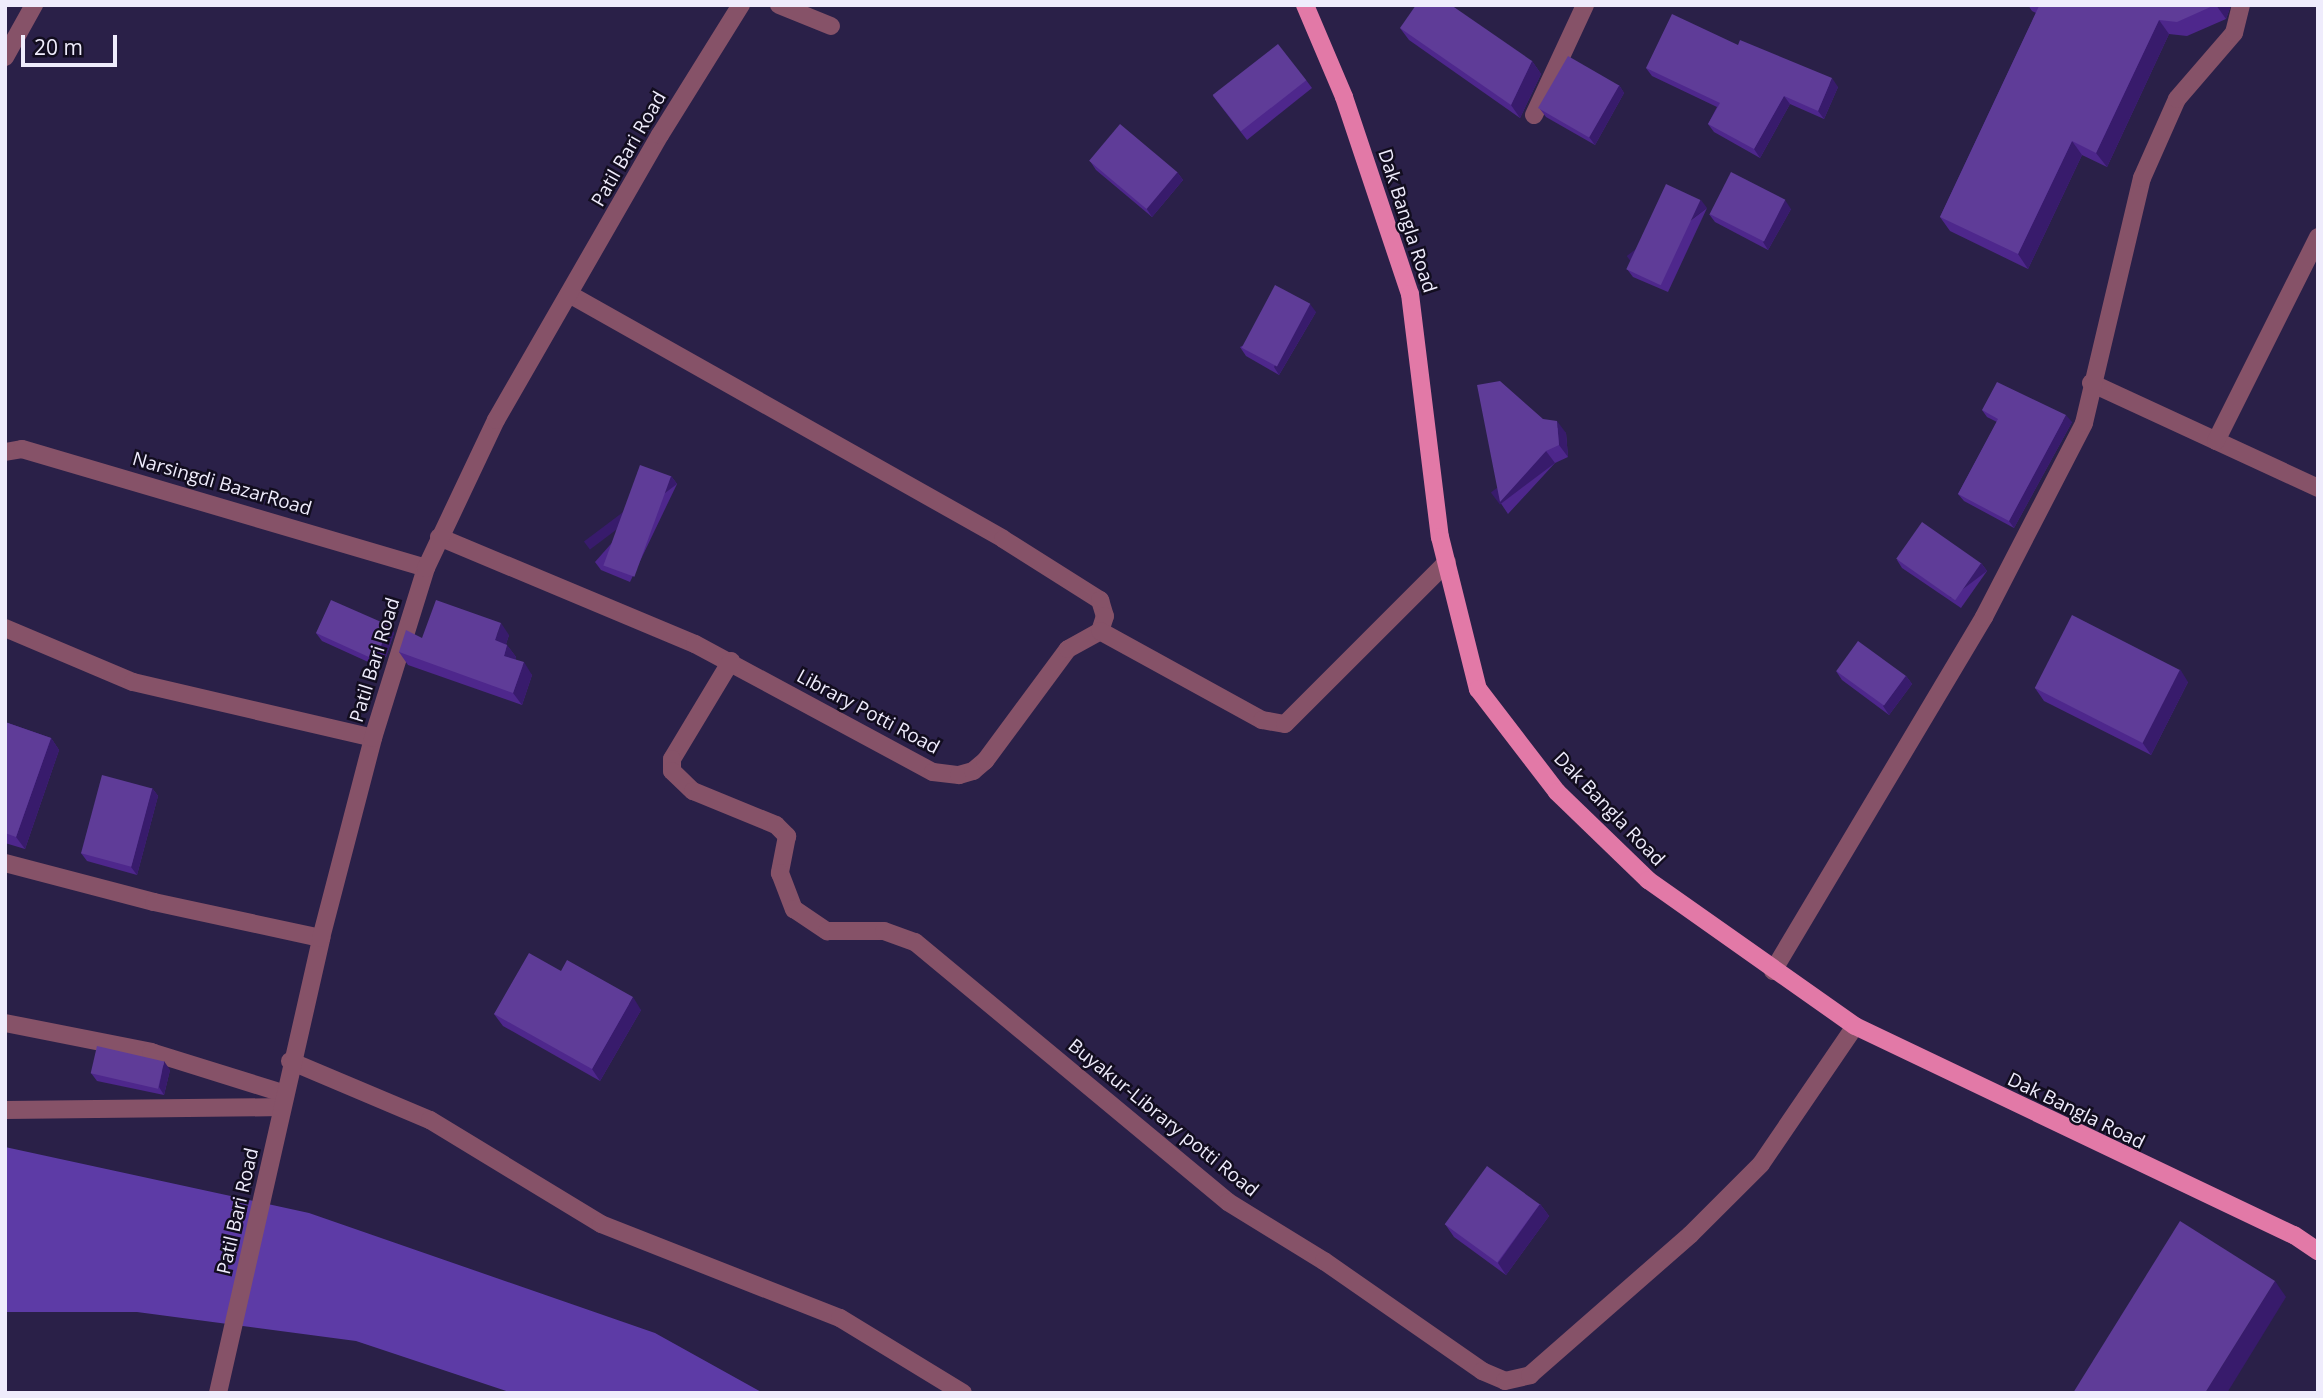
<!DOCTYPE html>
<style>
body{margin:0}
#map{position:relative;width:2323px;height:1398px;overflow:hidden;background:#2a2048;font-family:"Open Sans",sans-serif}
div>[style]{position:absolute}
.water>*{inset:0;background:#5d3ba6}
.minor>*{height:18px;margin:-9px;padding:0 9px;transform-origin:9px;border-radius:9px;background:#865268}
.primary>*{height:18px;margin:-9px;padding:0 9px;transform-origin:9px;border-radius:9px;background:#e279a7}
.wall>*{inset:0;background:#4e278c}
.shaded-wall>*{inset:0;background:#381b6c;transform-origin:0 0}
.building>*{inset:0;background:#5f3c98;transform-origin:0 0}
span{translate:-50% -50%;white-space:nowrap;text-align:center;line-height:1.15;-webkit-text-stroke:5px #120d1f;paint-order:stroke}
.street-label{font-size:19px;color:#efecfc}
.frame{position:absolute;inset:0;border:7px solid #efecfc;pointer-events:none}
.scale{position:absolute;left:21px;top:35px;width:96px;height:32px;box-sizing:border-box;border:4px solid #efecfc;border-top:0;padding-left:9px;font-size:21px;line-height:24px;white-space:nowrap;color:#efecfc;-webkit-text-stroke:5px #120d1f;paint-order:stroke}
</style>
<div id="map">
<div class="water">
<i style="clip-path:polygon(5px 1147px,309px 1213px,655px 1333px,763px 1393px,512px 1393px,356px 1341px,137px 1312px,5px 1312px)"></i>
</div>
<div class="minor">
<i style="left:779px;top:5px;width:56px;rotate:22deg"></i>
<i style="left:5px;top:57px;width:60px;rotate:-60.9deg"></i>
<i style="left:1534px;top:115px;width:121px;rotate:-65.1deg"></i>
<i style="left:569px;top:294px;width:498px;rotate:29.4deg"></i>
<i style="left:1003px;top:539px;width:115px;rotate:32.2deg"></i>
<i style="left:1100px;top:600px;width:17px;rotate:73deg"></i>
<i style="left:1105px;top:616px;width:16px;rotate:108deg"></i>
<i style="left:2091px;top:383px;width:250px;rotate:24.8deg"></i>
<i style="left:2216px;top:441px;width:228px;rotate:-63.4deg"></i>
<i style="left:5px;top:452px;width:17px;rotate:-10deg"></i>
<i style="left:22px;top:449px;width:421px;rotate:16.4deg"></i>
<i style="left:439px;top:537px;width:277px;rotate:22.7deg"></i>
<i style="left:695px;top:644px;width:270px;rotate:28.3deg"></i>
<i style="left:933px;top:772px;width:26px;rotate:7deg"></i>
<i style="left:959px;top:775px;width:15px;rotate:-16deg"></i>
<i style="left:973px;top:771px;width:16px;rotate:-40deg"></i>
<i style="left:985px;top:761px;width:139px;rotate:-53.5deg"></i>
<i style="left:1068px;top:649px;width:37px;rotate:-29deg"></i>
<i style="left:1100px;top:631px;width:185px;rotate:28.8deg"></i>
<i style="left:1262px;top:720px;width:23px;rotate:10deg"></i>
<i style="left:1285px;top:724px;width:229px;rotate:-45deg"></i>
<i style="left:5px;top:628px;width:139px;rotate:22.9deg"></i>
<i style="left:133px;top:682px;width:246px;rotate:13.1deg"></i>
<i style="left:731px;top:661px;width:114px;rotate:121deg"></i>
<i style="left:672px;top:759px;width:12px;rotate:90deg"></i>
<i style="left:672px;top:771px;width:29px;rotate:44deg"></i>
<i style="left:693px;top:791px;width:90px;rotate:22.3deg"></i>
<i style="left:776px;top:825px;width:16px;rotate:45deg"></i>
<i style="left:787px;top:836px;width:38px;rotate:101deg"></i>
<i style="left:780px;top:873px;width:39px;rotate:69deg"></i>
<i style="left:794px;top:909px;width:40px;rotate:34deg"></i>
<i style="left:827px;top:931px;width:57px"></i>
<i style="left:884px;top:931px;width:33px;rotate:20deg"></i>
<i style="left:915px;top:942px;width:407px;rotate:39.7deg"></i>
<i style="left:1228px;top:1202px;width:113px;rotate:31.6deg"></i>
<i style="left:1324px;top:1261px;width:193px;rotate:34.8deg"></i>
<i style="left:1482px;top:1371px;width:25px;rotate:23deg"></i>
<i style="left:1505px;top:1381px;width:26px;rotate:-13deg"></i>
<i style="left:1530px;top:1375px;width:213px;rotate:-41.2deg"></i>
<i style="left:1690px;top:1235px;width:100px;rotate:-45deg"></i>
<i style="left:1761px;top:1164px;width:167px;rotate:-55.7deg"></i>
<i style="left:5px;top:863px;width:154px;rotate:14.7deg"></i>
<i style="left:154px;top:902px;width:171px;rotate:12.2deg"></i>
<i style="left:1773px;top:971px;width:412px;rotate:-59.2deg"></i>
<i style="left:1984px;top:617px;width:218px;rotate:-62.7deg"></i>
<i style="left:2084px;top:423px;width:252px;rotate:-76.7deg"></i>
<i style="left:2142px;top:178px;width:86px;rotate:-66.1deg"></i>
<i style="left:2177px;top:99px;width:87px;rotate:-49.2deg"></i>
<i style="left:2234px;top:33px;width:29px;rotate:-76deg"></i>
<i style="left:5px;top:1023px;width:149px;rotate:11.2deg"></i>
<i style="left:151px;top:1052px;width:138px;rotate:17.3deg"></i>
<i style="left:290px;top:1061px;width:152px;rotate:22.9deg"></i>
<i style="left:430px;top:1120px;width:200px;rotate:31.3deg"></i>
<i style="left:601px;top:1224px;width:257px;rotate:21.5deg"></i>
<i style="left:840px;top:1318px;width:144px;rotate:31.4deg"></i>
<i style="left:5px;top:1110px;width:277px;rotate:-0.6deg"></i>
<i style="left:218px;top:1393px;width:467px;rotate:-77.2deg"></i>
<i style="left:321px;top:938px;width:207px;rotate:-75.4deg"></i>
<i style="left:373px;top:738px;width:178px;rotate:-72.7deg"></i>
<i style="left:426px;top:568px;width:164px;rotate:-64.7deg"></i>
<i style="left:496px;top:420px;width:329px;rotate:-60.1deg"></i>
<i style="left:660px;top:135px;width:153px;rotate:-58.1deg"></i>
</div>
<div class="primary">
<i style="left:1305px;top:5px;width:100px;rotate:67deg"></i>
<i style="left:1344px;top:97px;width:208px;rotate:71.5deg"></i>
<i style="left:1410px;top:294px;width:245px;rotate:83deg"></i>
<i style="left:1440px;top:537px;width:157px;rotate:76deg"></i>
<i style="left:1478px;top:689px;width:130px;rotate:52.5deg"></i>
<i style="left:1557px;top:792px;width:127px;rotate:44deg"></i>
<i style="left:1648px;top:880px;width:253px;rotate:35.2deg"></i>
<i style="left:1855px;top:1026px;width:486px;rotate:25.5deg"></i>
<i style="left:2294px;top:1235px;width:29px;rotate:34deg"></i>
</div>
<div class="wall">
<i style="clip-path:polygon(2028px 5px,2231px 5px,2226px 19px,2187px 36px,2169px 34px,2107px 167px,2082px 155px,2028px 269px,1950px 231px,1940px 217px,2036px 13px,2032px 11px)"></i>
<i style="clip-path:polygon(1400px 28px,1532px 61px,1541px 74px,1520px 118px,1409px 40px)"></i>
<i style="clip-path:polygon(1738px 45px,1838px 87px,1824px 119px,1790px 104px,1760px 158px,1714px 132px,1708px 124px,1717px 107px,1652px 76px,1646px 68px)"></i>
<i style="clip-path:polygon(1306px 80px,1312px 88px,1247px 140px,1213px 96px)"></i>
<i style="clip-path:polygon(1619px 85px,1624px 93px,1595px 145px,1546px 117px,1540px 109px)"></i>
<i style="clip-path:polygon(1090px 161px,1177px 172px,1183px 180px,1152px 217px,1096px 170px)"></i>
<i style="clip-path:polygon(1707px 208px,1668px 292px,1633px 277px,1627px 269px)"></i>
<i style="clip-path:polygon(1791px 209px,1768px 250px,1715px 222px,1709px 214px)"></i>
<i style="clip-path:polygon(1316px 312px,1279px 375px,1246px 356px,1240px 347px)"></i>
<i style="clip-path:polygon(1982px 410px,2072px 422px,2014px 528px,1964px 501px,1958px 494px,1997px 422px,1987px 417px)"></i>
<i style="clip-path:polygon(1543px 419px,1566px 433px,1568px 457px,1555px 463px,1508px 514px,1500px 502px)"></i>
<i style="clip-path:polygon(671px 476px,677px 484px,630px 582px,601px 570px,595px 562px)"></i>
<i style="clip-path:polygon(1897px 560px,1981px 563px,1987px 571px,1961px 608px,1902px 568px)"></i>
<i style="clip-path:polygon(388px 625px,394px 633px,386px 657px,381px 655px,377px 666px,322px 641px,316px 633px)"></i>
<i style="clip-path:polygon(509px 635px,506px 644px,516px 657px,515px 659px,532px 675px,522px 705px,408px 665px,399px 652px,422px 638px)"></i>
<i style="clip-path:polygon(1836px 671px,1906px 676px,1912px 684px,1889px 715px,1842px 680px)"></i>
<i style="clip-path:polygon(2188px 682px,2151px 755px,2044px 701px,2035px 688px)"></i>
<i style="clip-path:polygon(5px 722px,51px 738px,59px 750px,25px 849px,5px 843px)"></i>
<i style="clip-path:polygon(152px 788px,158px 796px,137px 875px,87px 861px,81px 853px)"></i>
<i style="clip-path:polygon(561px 971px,641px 1010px,600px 1081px,503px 1026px,494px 1014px)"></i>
<i style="clip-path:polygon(170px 1070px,164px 1095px,97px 1081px,91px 1073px)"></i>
<i style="clip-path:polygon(1540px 1204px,1549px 1216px,1506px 1275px,1454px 1237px,1445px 1224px)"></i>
</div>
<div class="shaded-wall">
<i style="clip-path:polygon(2216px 5px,2231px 5px,2226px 19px)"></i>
<i style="clip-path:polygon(2159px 20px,2169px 34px,2107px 167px,2096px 153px)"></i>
<i style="clip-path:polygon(1532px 61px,1541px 74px,1520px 118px,1511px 105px)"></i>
<i style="clip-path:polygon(1832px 78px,1838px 87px,1824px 119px,1818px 111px)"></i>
<i style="clip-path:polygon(1619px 85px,1624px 93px,1595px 145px,1589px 137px)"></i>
<i style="clip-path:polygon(1784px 96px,1790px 104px,1760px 158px,1754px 149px)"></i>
<i style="clip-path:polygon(2072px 141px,2082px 155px,2028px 269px,2018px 254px)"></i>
<i style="clip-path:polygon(1177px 172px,1183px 180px,1152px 217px,1146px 208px)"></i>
<i style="left:1701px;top:200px;width:10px;height:93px;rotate:53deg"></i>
<i style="clip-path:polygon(1785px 200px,1791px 209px,1768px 250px,1763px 242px)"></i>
<i style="clip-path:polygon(1310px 304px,1316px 312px,1279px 375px,1274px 367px)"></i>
<i style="clip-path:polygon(2066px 415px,2072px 422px,2014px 528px,2009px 521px)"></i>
<i style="clip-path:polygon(1557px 421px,1566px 433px,1568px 457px,1559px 445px)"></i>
<i style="left:1546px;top:451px;width:15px;height:69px;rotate:53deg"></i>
<i style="left:671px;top:476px;width:10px;height:109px;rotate:53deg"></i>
<i style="left:1981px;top:563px;width:10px;height:45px;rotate:53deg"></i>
<i style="clip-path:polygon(501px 623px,509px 635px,503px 653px,495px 640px)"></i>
<i style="clip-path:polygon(388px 625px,394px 633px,386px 657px,380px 649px)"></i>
<i style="clip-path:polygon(507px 645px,516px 657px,512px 668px,504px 656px)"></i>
<i style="clip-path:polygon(375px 647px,381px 655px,377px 666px,371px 658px)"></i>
<i style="clip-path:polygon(524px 662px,532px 675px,522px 705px,513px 693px)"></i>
<i style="clip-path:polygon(2180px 669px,2188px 682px,2151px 755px,2142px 742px)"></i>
<i style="clip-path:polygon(1906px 676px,1912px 684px,1889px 715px,1883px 706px)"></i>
<i style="clip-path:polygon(51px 738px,59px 750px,25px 849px,16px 837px)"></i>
<i style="clip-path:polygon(152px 788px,158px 796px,137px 875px,131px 867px)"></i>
<i style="clip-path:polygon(633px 997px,641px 1010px,600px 1081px,592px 1069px)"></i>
<i style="clip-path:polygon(164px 1061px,170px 1070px,164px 1095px,159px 1087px)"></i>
<i style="clip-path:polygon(1540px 1204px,1549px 1216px,1506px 1275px,1498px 1263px)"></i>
<i style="clip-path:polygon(2275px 1281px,2286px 1297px,2227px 1393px,2205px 1393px)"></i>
</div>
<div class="building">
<i style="clip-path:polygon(1416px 5px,1451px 5px,1532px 61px,1511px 105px,1400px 28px)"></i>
<i style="clip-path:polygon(2038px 5px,2215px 5px,2177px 22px,2159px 20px,2096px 153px,2072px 141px,2018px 254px,1940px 217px,2039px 6px)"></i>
<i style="clip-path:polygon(1672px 14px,1738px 45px,1740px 40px,1832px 78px,1818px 111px,1784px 96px,1754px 149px,1708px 124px,1720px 103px,1646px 68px)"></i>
<i style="left:1278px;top:44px;width:46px;height:83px;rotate:52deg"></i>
<i style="left:1568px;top:56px;width:59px;height:60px;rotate:30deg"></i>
<i style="left:1120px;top:124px;width:75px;height:48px;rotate:40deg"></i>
<i style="left:1731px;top:172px;width:61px;height:47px;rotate:27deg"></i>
<i style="left:1666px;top:184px;width:38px;height:94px;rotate:25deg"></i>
<i style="left:1275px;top:285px;width:40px;height:71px;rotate:28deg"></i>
<i style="clip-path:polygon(1500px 381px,1543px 419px,1557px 421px,1559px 445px,1546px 451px,1500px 502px,1477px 385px)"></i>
<i style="clip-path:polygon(1997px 382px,2066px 415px,2009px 521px,1958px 494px,1998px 419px,1982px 410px)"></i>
<i style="left:640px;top:465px;width:33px;height:107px;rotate:20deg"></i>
<i style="left:1922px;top:522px;width:72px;height:45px;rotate:35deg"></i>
<i style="clip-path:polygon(331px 600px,388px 625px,380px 649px,375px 647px,371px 658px,316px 633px)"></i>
<i style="clip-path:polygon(436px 600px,501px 623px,495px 640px,507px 645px,504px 656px,524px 662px,513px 693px,399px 652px,406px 630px,422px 638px)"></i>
<i style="left:2072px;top:615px;width:121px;height:82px;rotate:27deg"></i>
<i style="left:1858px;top:641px;width:59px;height:37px;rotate:36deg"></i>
<i style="clip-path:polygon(5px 722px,51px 738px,16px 837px,5px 833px)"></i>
<i style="left:102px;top:775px;width:52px;height:81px;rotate:15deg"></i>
<i style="clip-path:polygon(529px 953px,561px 971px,567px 960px,633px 997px,592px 1069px,494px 1014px)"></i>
<i style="left:97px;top:1046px;width:69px;height:28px;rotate:13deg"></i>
<i style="left:1487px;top:1166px;width:65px;height:72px;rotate:36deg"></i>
<i style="clip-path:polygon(2180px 1221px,2275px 1281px,2205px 1393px,2073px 1393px)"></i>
</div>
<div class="street-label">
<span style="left:629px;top:149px;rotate:-60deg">Patil Bari Road</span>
<span style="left:1407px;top:221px;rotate:72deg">Dak Bangla Road</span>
<span style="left:222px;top:484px;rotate:16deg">Narsingdi BazarRoad</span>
<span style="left:375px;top:660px;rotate:-73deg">Patil Bari Road</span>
<span style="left:868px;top:712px;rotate:28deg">Library Potti Road</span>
<span style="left:1609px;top:809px;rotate:46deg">Dak Bangla Road</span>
<span style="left:2076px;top:1111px;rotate:26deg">Dak Bangla Road</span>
<span style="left:1163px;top:1118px;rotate:39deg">Buyakur-Library potti Road</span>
<span style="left:238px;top:1211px;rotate:-77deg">Patil Bari Road</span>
</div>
<div class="frame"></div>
<div class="scale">20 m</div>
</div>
